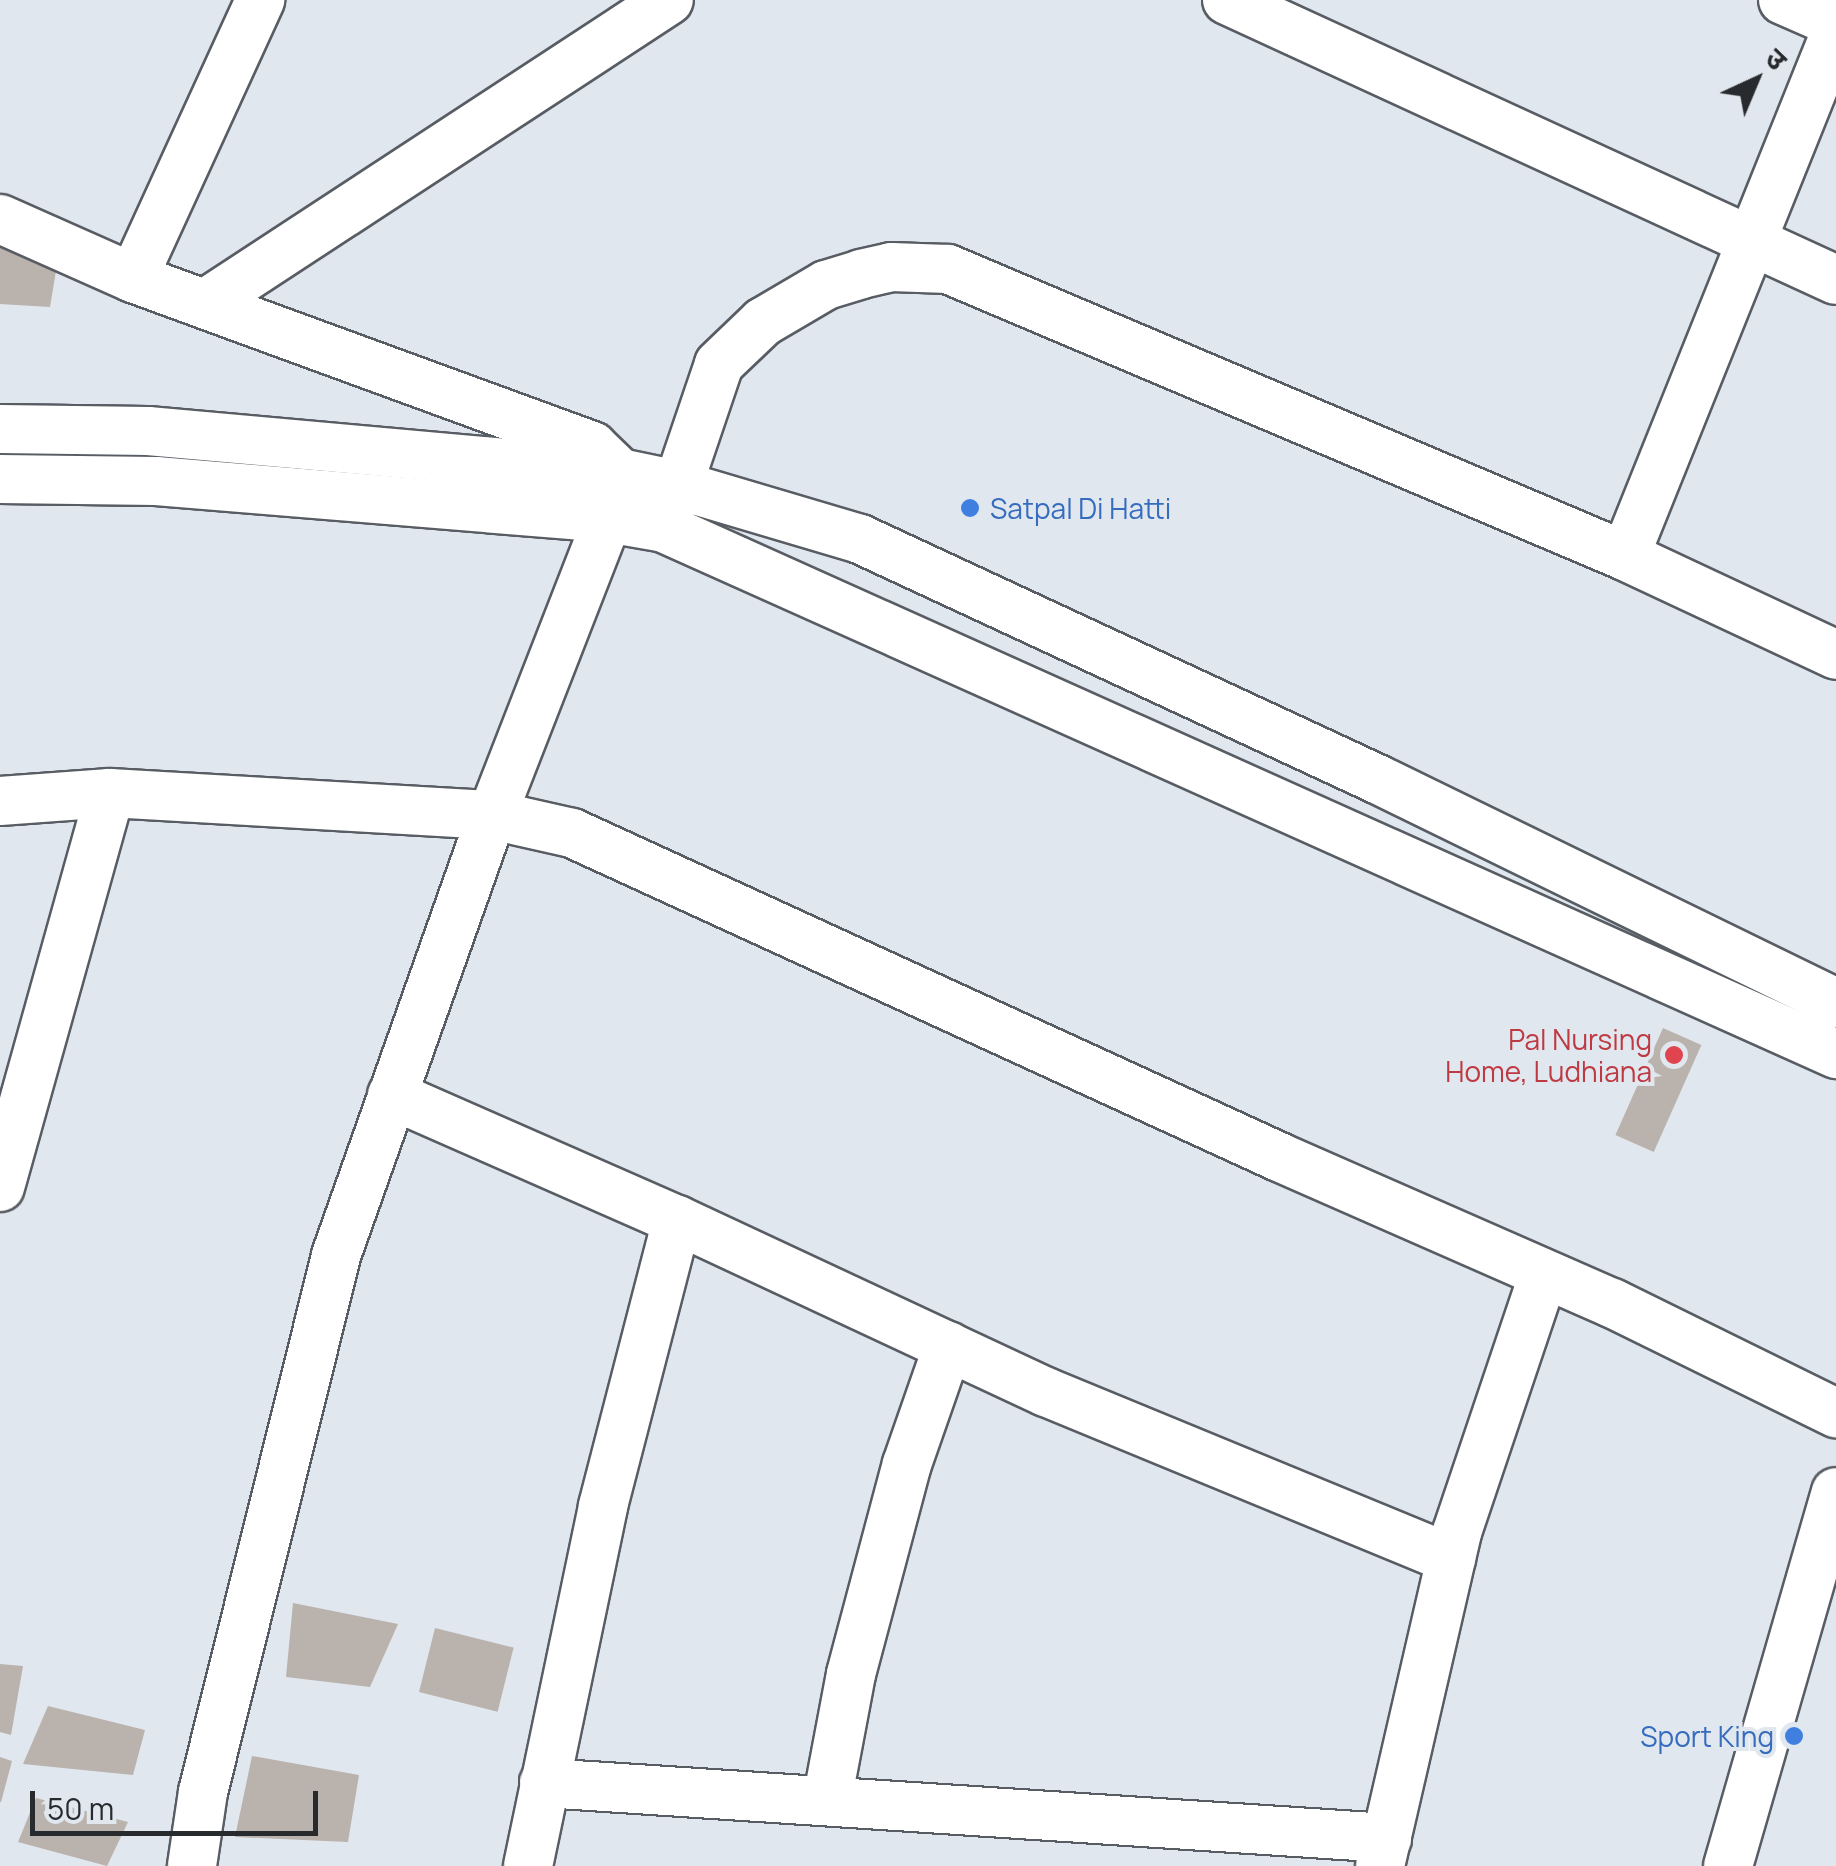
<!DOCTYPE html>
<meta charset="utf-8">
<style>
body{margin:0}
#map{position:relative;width:1836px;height:1866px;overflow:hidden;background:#e1e7ef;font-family:Manrope,"Noto Sans Devanagari",sans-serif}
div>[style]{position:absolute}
.building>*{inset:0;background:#bab2ac;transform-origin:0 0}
.roads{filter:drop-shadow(2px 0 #585d64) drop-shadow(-2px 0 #585d64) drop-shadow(0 2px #585d64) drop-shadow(0 -2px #585d64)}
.minor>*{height:48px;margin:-24px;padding:0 24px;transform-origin:24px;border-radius:24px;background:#fff}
.dots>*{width:28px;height:28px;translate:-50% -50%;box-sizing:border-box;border:5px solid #e1e7ef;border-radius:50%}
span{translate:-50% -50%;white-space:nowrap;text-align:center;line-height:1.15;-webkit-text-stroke:8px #e1e7ef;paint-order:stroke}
.shop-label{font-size:28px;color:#366cbe}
.left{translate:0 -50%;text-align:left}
.right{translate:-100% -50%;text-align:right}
.health-label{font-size:28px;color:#be3a42}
.north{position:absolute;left:1706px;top:30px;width:100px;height:100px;-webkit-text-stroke:8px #e1e7ef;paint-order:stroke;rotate:44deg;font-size:28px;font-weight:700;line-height:40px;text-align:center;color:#282b2e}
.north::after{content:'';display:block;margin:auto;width:35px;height:45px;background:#282b2e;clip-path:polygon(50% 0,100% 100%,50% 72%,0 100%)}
.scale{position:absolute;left:30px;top:1791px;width:288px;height:45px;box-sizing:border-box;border:5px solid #282b2e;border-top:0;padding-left:12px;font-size:30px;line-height:35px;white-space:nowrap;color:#282b2e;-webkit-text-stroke:8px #e1e7ef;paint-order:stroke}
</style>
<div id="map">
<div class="building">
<i style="clip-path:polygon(0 236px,58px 259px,50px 307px,0 304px)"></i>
<i style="left:1663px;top:1028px;width:42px;height:117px;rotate:24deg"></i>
<i style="clip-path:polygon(293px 1603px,398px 1624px,370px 1687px,286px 1677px)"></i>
<i style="left:435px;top:1628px;width:81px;height:66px;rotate:14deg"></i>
<i style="clip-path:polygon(0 1664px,23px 1666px,11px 1735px,0 1732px)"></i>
<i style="clip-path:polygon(48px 1706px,145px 1730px,133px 1775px,23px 1764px)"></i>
<i style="clip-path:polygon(252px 1756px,359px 1775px,348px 1842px,235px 1837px)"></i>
<i style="clip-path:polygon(0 1757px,12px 1761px,1px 1802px,0 1802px)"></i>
<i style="clip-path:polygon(36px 1798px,128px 1822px,107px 1866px,18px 1842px)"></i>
</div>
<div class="roads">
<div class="minor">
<i style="left:1227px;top:0;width:670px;rotate:24.69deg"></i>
<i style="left:1783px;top:0;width:58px;rotate:23.5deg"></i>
<i style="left:0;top:219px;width:145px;rotate:23.9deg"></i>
<i style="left:133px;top:278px;width:489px;rotate:20.1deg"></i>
<i style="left:592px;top:446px;width:39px;rotate:44deg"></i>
<i style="left:620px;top:473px;width:47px;rotate:104.9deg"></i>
<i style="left:608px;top:518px;width:319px;rotate:111.3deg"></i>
<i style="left:492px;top:815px;width:468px;rotate:109.5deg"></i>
<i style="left:336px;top:1256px;width:552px;rotate:103.94deg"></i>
<i style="left:203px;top:1792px;width:75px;rotate:98.5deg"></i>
<i style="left:133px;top:278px;width:306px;rotate:-65.4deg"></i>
<i style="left:206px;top:303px;width:553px;rotate:-33.2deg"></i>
<i style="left:0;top:429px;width:148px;rotate:0.8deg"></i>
<i style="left:148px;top:431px;width:474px;rotate:5.1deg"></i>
<i style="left:620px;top:473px;width:59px;rotate:11.7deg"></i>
<i style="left:678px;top:485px;width:190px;rotate:16.5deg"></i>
<i style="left:860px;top:539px;width:570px;rotate:24.9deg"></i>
<i style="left:1377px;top:779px;width:511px;rotate:26.01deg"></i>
<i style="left:0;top:479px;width:156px;rotate:0.7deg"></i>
<i style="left:156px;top:481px;width:454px;rotate:4.7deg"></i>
<i style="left:608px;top:518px;width:57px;rotate:10.1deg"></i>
<i style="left:664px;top:528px;width:1285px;rotate:24.17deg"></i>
<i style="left:668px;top:515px;width:159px;rotate:-71.3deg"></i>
<i style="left:719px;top:364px;width:61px;rotate:-43.7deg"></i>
<i style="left:763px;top:322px;width:73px;rotate:-30.4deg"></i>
<i style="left:826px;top:285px;width:37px;rotate:-17deg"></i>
<i style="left:861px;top:274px;width:31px;rotate:-13deg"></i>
<i style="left:891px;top:267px;width:57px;rotate:2deg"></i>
<i style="left:948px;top:269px;width:735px;rotate:22.97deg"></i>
<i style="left:1625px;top:556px;width:233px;rotate:25.1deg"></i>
<i style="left:1625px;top:556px;width:566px;rotate:-68.1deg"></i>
<i style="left:0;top:801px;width:110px;rotate:-4.2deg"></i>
<i style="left:110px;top:793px;width:383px;rotate:3.3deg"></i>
<i style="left:492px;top:815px;width:82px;rotate:12.7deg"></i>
<i style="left:572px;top:833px;width:778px;rotate:24.62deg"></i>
<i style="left:1279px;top:1157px;width:364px;rotate:23.7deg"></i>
<i style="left:1612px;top:1303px;width:250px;rotate:26.2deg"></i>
<i style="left:392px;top:1095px;width:311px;rotate:23.7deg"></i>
<i style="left:677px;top:1220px;width:296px;rotate:104.5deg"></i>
<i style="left:603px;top:1507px;width:367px;rotate:101.8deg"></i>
<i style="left:0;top:1187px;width:409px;rotate:-74.4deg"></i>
<i style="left:677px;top:1220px;width:407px;rotate:25deg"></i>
<i style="left:1046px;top:1392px;width:438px;rotate:22.4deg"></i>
<i style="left:544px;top:1783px;width:845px;rotate:3.73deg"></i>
<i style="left:827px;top:1801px;width:129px;rotate:-79.3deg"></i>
<i style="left:851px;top:1674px;width:217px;rotate:-75.1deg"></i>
<i style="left:907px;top:1464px;width:125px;rotate:-70.8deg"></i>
<i style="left:1380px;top:1866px;width:343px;rotate:-77deg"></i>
<i style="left:1457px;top:1532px;width:270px;rotate:-71.4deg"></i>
<i style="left:1728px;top:1866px;width:389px;rotate:-73.9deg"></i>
</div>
</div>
<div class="dots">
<i style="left:970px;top:508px;background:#3f7fe0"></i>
<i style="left:1674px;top:1055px;background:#e0444e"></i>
<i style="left:1794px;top:1736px;background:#3f7fe0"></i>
</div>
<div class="shop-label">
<span class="left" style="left:990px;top:508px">Satpal Di Hatti</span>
<span class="right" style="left:1774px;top:1736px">Sport King</span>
</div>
<div class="health-label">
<span class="right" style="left:1652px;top:1055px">Pal Nursing<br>Home, Ludhiana</span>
</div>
<div class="north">उ</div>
<div class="scale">50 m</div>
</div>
